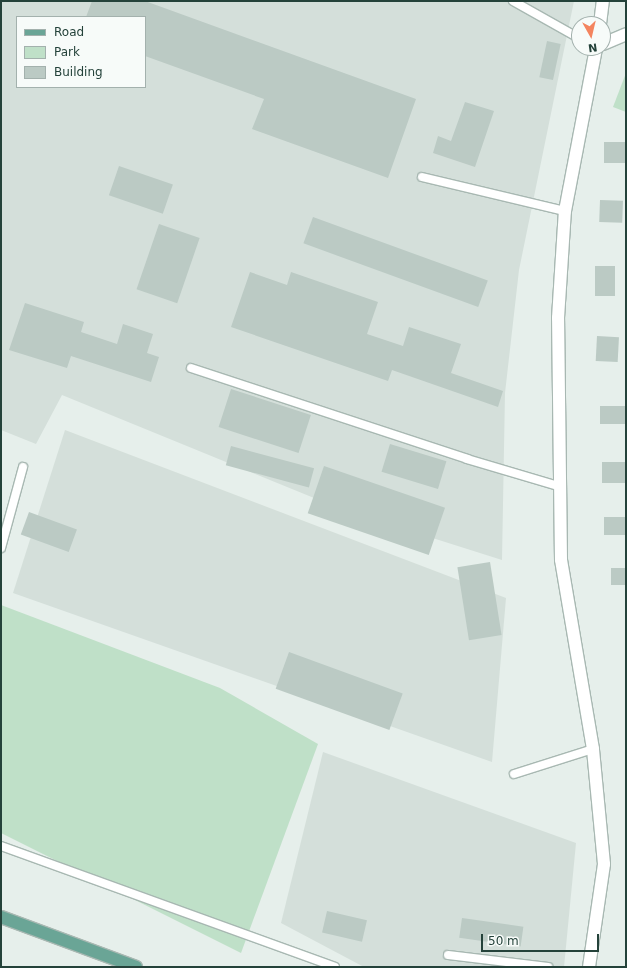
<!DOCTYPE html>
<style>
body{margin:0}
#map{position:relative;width:627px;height:968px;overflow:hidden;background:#e6efeb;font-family:"DejaVu Sans",sans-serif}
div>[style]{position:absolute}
.built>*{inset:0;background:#d4dfda}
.green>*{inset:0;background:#bfe0c8}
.building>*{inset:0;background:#bbcac4;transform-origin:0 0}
.roads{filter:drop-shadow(1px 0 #a8b8b2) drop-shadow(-1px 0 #a8b8b2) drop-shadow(0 1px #a8b8b2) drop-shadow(0 -1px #a8b8b2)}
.service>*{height:8px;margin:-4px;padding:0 4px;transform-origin:4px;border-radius:4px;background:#fff}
.minor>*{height:12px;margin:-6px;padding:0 6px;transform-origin:6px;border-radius:6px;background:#fff}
.primary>*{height:12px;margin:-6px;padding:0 6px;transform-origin:6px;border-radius:6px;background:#6aa596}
span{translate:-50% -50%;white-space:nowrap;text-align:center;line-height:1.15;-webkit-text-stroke:4px #f7fbf9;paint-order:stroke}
.frame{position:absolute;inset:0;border:2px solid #24423a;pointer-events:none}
.legend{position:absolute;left:16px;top:16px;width:130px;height:72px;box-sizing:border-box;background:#f7fbf9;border:1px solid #a3b1ad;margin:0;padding:5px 7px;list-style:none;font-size:12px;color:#24423a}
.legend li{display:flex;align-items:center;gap:8px;height:20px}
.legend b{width:20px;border:1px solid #a3b1ad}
.north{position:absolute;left:571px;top:16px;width:40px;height:40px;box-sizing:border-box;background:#f7fbf9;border:1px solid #a3b1ad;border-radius:50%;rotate:172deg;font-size:11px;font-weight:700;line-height:16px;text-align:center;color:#24423a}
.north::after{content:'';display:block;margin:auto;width:14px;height:18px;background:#f4845f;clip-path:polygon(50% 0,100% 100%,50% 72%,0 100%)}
.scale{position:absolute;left:481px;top:934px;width:118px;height:18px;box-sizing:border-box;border:2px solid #24423a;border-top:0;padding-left:5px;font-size:12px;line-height:14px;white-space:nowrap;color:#24423a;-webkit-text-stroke:3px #f7fbf9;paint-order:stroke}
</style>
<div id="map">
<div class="built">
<i style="clip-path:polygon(evenodd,1px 1px,574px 1px,519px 270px,505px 393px,502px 560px,341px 509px,62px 395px,36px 444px,1px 430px,1px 1px,17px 17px,145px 17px,145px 87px,17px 87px,17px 17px)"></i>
<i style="clip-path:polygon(65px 430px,506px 598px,492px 762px,13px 593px)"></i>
<i style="clip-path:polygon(323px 752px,576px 843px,564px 967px,364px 967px,281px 923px)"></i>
</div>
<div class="green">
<i style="clip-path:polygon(626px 73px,626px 112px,613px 107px)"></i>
<i style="clip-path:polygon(1px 605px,220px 688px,318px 744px,241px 953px,1px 833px)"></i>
</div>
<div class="building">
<i style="clip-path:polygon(92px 1px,145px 1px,416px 99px,388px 178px,252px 129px,264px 99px,145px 56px,145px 17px,86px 17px)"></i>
<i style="left:547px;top:41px;width:14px;height:37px;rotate:12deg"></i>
<i style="clip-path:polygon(465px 102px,494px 111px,475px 167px,433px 153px,438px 136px,451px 141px)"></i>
<i style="left:604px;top:142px;width:22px;height:21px"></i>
<i style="left:119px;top:166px;width:57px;height:31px;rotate:19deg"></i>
<i style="left:600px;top:200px;width:23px;height:22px;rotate:2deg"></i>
<i style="left:313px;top:217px;width:186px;height:28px;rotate:20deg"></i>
<i style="left:159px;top:224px;width:43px;height:69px;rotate:19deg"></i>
<i style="left:615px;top:266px;width:30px;height:20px;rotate:90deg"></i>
<i style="clip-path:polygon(250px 272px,287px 285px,291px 272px,378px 302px,367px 334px,403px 346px,409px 327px,461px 344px,451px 373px,503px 391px,498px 407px,392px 370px,388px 381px,231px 327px)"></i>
<i style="clip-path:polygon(25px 303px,84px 322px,81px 332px,117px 344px,123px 324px,153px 334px,147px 353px,159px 357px,151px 382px,71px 356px,67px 368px,9px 350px)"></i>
<i style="left:597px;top:336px;width:22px;height:25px;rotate:3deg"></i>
<i style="left:231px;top:389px;width:84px;height:40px;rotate:18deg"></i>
<i style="left:626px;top:406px;width:18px;height:26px;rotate:90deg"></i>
<i style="left:390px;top:444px;width:59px;height:29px;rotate:17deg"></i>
<i style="left:231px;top:446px;width:86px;height:20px;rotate:15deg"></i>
<i style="left:626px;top:462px;width:21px;height:24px;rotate:90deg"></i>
<i style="left:324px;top:466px;width:128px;height:50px;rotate:19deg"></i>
<i style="left:29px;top:512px;width:51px;height:24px;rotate:20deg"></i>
<i style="left:626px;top:517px;width:18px;height:22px;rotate:90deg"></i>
<i style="left:490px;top:562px;width:74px;height:33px;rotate:81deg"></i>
<i style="left:626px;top:568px;width:17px;height:15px;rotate:90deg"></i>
<i style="left:289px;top:652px;width:121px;height:39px;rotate:20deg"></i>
<i style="left:327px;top:911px;width:41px;height:22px;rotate:13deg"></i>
<i style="left:462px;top:918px;width:62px;height:20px;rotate:8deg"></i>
</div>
<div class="roads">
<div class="service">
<i style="left:513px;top:1px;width:76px;rotate:29.3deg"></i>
<i style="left:422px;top:177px;width:147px;rotate:13.4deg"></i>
<i style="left:191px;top:368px;width:291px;rotate:18.2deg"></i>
<i style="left:467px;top:459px;width:95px;rotate:16.5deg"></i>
<i style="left:1px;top:548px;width:84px;rotate:-74.8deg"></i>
<i style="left:514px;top:774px;width:83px;rotate:-17.6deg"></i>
<i style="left:1px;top:846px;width:355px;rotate:19.9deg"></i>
<i style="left:448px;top:955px;width:101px;rotate:6.8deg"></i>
</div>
<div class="minor">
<i style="left:600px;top:24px;width:23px;rotate:-83deg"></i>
<i style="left:603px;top:44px;width:25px;rotate:-23deg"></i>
<i style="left:589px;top:967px;width:104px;rotate:-81.7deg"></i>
<i style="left:604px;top:864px;width:116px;rotate:-95.5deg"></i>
<i style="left:593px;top:749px;width:192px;rotate:-99.6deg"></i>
<i style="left:561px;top:560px;width:242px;rotate:-90.7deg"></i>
<i style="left:558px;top:318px;width:107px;rotate:-86.3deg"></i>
<i style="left:565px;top:211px;width:166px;rotate:-79.2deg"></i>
</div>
<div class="primary">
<i style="left:1px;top:917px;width:144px;rotate:20.3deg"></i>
</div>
</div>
<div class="frame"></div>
<ul class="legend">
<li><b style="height:5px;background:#6aa596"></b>Road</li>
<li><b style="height:11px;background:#bfe0c8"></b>Park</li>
<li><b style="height:11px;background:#bbcac4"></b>Building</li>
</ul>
<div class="north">N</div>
<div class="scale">50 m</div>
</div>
